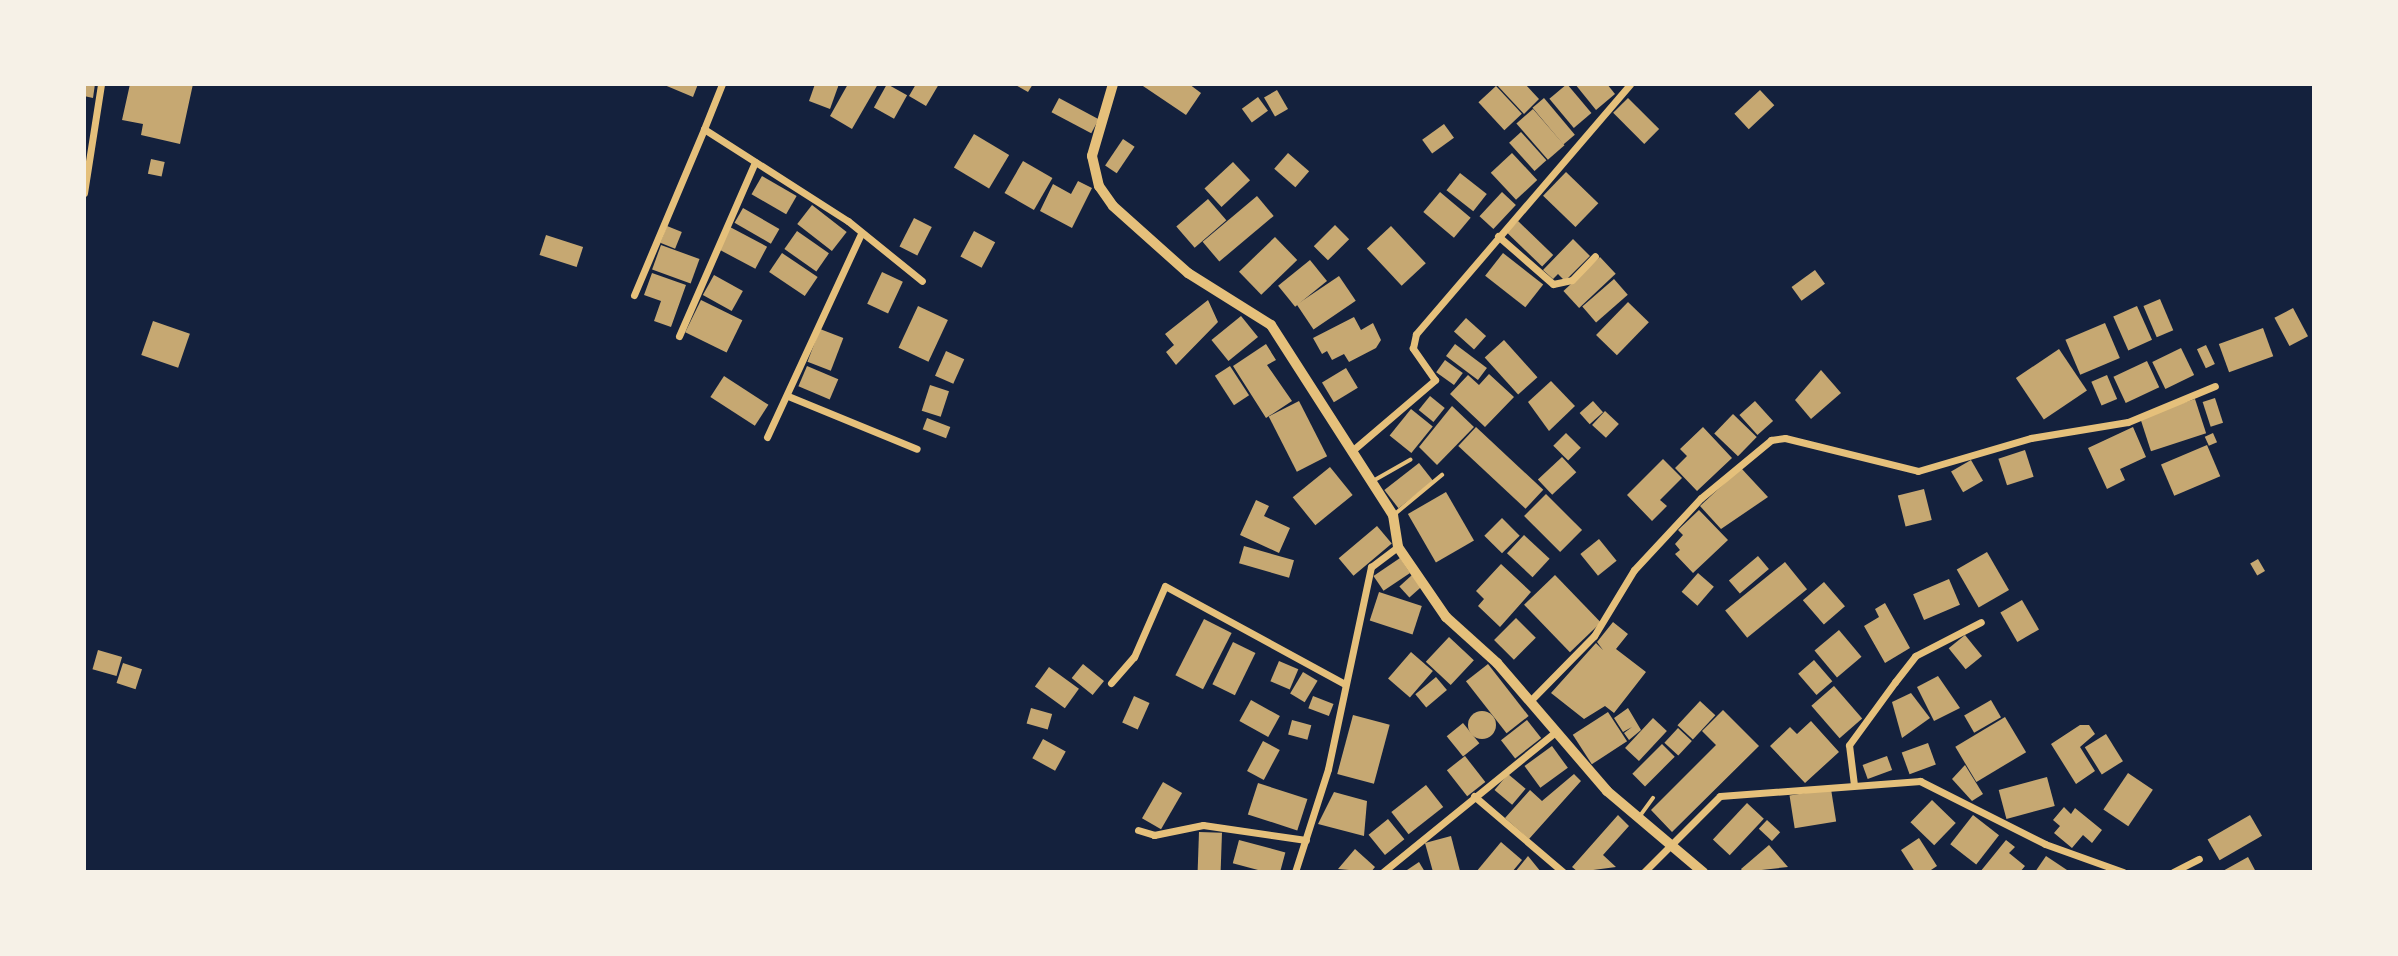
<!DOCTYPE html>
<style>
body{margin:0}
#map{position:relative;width:2398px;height:956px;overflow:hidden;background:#14213d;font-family:Cabin,sans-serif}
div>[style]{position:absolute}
.building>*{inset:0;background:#c6a872;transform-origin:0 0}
.round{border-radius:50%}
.service>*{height:3.5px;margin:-1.75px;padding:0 1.75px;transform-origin:1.75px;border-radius:1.75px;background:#e5c07b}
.minor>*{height:7px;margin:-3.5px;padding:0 3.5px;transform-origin:3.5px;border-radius:3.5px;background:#e5c07b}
.tertiary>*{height:10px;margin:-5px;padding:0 5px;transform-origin:5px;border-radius:5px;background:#e5c07b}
span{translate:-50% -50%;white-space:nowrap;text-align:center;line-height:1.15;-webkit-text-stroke:5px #f6f1e7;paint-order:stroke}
.frame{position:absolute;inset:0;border:86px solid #f6f1e7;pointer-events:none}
</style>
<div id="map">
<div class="building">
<i style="clip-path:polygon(84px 84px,95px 84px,93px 98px,84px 96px)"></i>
<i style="clip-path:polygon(130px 84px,193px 84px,180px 144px,141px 135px,143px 124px,122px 120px)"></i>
<i style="clip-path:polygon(662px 84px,698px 84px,693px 97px)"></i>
<i style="clip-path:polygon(815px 84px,839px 84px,830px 109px,809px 101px)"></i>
<i style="clip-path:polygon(848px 84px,878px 84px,852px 129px,830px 116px)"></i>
<i style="left:887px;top:84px;width:23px;height:27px;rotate:29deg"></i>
<i style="clip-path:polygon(916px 84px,939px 84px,926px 106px,909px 96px)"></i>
<i style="clip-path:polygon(1014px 84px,1033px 84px,1028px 92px)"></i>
<i style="clip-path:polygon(1140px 84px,1189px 84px,1201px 93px,1186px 115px)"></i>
<i style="clip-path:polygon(1496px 84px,1525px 84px,1539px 99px,1524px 114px)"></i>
<i style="left:1567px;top:84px;width:38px;height:23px;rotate:50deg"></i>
<i style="clip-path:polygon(1575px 84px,1607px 84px,1615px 94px,1596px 110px)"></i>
<i style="left:1496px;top:86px;width:38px;height:24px;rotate:47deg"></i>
<i style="left:1277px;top:90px;width:22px;height:15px;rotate:60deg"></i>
<i style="left:1760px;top:90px;width:21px;height:35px;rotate:47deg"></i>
<i style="left:1258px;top:97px;width:17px;height:20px;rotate:54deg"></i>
<i style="left:1059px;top:98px;width:45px;height:16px;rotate:28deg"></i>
<i style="left:1544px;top:98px;width:48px;height:15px;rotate:50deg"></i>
<i style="left:1628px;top:98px;width:44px;height:21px;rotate:45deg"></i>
<i style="left:1533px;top:109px;width:48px;height:22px;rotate:49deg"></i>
<i style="left:1444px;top:124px;width:17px;height:27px;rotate:54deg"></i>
<i style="left:1521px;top:132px;width:38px;height:16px;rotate:48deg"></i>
<i style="left:974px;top:134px;width:41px;height:39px;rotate:31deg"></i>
<i style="left:1123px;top:139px;width:14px;height:32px;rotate:34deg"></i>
<i style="left:1288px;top:153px;width:28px;height:21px;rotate:41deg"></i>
<i style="left:1512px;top:153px;width:37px;height:29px;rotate:47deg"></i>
<i style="left:151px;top:159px;width:14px;height:15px;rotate:12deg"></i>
<i style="left:1023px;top:161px;width:34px;height:37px;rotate:30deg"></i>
<i style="left:1233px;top:162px;width:25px;height:39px;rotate:47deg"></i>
<i style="left:1566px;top:172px;width:45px;height:33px;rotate:44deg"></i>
<i style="left:1460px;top:173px;width:34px;height:22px;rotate:38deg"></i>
<i style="left:762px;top:176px;width:40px;height:21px;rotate:30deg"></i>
<i style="clip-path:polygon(1078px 181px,1092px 188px,1072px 228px,1040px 211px,1053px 184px,1071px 194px)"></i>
<i style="left:1440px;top:192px;width:40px;height:26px;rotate:40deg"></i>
<i style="left:1502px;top:192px;width:19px;height:33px;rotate:43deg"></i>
<i style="left:1257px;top:196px;width:26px;height:71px;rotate:50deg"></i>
<i style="left:1208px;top:199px;width:28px;height:42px;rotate:49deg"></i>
<i style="left:812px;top:205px;width:44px;height:24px;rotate:38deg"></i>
<i style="left:743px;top:208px;width:42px;height:17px;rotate:30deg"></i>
<i style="left:914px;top:218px;width:20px;height:32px;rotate:27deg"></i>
<i style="left:1518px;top:221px;width:49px;height:16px;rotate:44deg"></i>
<i style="left:1335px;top:225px;width:20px;height:30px;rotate:45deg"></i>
<i style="left:667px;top:226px;width:16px;height:18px;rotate:22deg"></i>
<i style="left:1391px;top:226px;width:51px;height:33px;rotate:47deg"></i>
<i style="left:730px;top:227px;width:42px;height:25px;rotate:28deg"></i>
<i style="left:797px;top:231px;width:39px;height:22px;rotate:35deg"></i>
<i style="left:974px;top:231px;width:24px;height:29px;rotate:28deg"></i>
<i style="left:546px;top:235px;width:39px;height:21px;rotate:18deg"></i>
<i style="left:1275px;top:237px;width:32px;height:50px;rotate:46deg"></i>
<i style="clip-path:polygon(1573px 239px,1590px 256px,1565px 281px,1558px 274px,1553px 279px,1543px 270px)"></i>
<i style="left:661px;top:245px;width:41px;height:26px;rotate:20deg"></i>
<i style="left:782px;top:253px;width:43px;height:23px;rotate:34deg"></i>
<i style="left:1503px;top:253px;width:51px;height:29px;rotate:38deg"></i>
<i style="left:1600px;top:257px;width:23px;height:50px;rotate:47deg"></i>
<i style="left:1310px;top:260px;width:27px;height:41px;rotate:51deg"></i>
<i style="left:1815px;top:270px;width:17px;height:29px;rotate:54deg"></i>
<i style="left:882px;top:272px;width:23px;height:35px;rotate:25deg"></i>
<i style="clip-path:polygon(652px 273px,686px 285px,671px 327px,654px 321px,661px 301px,644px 295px)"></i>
<i style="left:714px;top:275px;width:33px;height:23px;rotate:29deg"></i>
<i style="left:1339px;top:276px;width:30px;height:51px;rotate:56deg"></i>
<i style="left:1614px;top:279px;width:21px;height:42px;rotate:49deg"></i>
<i style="left:2160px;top:299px;width:34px;height:18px;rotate:67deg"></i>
<i style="left:701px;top:300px;width:46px;height:36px;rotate:26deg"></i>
<i style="clip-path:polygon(1208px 300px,1218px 322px,1176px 365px,1166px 352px,1174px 345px,1165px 334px)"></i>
<i style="left:1628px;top:302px;width:29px;height:46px;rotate:44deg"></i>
<i style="left:918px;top:306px;width:33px;height:46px;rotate:25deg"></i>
<i style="left:2137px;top:306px;width:37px;height:26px;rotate:66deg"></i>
<i style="left:2293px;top:308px;width:32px;height:21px;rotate:62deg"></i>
<i style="left:1241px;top:316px;width:27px;height:38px;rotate:51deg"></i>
<i style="clip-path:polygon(1354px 317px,1361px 330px,1373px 323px,1381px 340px,1376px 348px,1349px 362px,1344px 354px,1332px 360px,1327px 351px,1322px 354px,1313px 338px)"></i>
<i style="left:1466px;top:318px;width:27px;height:18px;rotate:42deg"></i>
<i style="left:153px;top:321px;width:39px;height:36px;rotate:19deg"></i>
<i style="left:2105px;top:323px;width:38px;height:43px;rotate:67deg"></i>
<i style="left:2263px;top:328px;width:30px;height:47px;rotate:70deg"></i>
<i style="left:820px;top:329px;width:25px;height:35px;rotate:21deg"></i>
<i style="left:1504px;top:340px;width:50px;height:26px;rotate:48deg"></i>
<i style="clip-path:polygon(1266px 344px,1276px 360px,1267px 365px,1292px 401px,1266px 418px,1233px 366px)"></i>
<i style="left:1455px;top:344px;width:40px;height:15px;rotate:37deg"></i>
<i style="left:2206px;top:345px;width:21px;height:10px;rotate:65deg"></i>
<i style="left:2181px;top:348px;width:30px;height:32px;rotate:64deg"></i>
<i style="left:2059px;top:349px;width:50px;height:52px;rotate:56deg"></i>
<i style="left:946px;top:351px;width:20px;height:27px;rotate:24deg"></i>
<i style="left:1445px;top:360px;width:22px;height:15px;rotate:36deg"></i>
<i style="left:2147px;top:361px;width:29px;height:37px;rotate:65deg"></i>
<i style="left:807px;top:366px;width:34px;height:22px;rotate:23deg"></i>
<i style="left:1230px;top:366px;width:35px;height:18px;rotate:57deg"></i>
<i style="left:1346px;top:368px;width:23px;height:28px;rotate:59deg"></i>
<i style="clip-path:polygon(1821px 370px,1841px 393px,1811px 419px,1795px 400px)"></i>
<i style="clip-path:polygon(1489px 374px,1514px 397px,1485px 427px,1450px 394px,1468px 375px,1479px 385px)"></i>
<i style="left:2107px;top:375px;width:26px;height:17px;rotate:67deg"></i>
<i style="left:724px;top:376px;width:53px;height:25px;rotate:33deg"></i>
<i style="clip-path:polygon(1551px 381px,1575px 406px,1549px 431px,1528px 402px)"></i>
<i style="left:930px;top:385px;width:20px;height:27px;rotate:18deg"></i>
<i style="left:1430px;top:396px;width:19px;height:18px;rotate:39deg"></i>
<i style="left:2215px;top:398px;width:26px;height:13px;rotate:72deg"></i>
<i style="left:2195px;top:399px;width:36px;height:58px;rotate:72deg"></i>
<i style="left:1299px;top:401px;width:62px;height:34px;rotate:63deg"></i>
<i style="left:1593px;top:401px;width:15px;height:18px;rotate:48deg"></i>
<i style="left:1755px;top:401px;width:27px;height:21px;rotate:48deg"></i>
<i style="clip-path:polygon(1452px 406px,1474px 427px,1437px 465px,1419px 447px)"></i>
<i style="left:1411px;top:409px;width:28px;height:34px;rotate:39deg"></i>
<i style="left:1605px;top:411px;width:19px;height:19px;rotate:43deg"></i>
<i style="left:1733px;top:414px;width:33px;height:27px;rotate:44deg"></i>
<i style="left:927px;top:418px;width:25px;height:12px;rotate:21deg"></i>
<i style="left:1476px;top:427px;width:92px;height:26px;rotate:43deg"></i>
<i style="clip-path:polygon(1703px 427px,1732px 458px,1697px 491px,1675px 468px,1687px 456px,1680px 449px)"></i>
<i style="clip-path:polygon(2133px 427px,2146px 457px,2120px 469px,2125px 480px,2107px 489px,2088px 448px)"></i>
<i style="left:1566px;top:433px;width:21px;height:18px;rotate:45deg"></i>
<i style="left:2213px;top:433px;width:10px;height:9px;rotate:66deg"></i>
<i style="left:2207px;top:445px;width:34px;height:50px;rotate:67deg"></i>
<i style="left:2025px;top:450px;width:28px;height:28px;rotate:72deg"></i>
<i style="left:1562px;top:457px;width:21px;height:33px;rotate:47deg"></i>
<i style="clip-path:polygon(1663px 459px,1682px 478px,1660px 500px,1667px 506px,1652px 521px,1627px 495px)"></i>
<i style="left:1971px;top:460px;width:24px;height:23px;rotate:60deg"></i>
<i style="left:1419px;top:463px;width:23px;height:44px;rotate:52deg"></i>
<i style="left:1330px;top:467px;width:36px;height:48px;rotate:51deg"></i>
<i style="clip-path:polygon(1741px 468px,1768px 497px,1721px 529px,1700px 506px)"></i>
<i style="left:1924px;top:489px;width:32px;height:27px;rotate:76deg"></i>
<i style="left:1446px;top:492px;width:56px;height:44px;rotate:60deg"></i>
<i style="left:1546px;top:494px;width:51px;height:31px;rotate:45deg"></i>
<i style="clip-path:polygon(1256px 500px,1269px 506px,1264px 516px,1290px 528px,1279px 553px,1240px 535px)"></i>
<i style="clip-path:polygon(1699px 510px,1728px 540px,1693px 573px,1675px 554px,1680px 550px,1675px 544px,1683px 535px,1678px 530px)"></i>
<i style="left:1502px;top:518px;width:25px;height:25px;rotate:45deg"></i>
<i style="left:1377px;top:526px;width:23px;height:50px;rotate:50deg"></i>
<i style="left:1524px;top:535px;width:35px;height:25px;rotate:43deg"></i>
<i style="left:1599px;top:539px;width:28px;height:24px;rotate:51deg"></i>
<i style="left:1244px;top:546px;width:52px;height:18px;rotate:16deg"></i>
<i style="left:1987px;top:552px;width:44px;height:35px;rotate:60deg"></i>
<i style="left:1758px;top:556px;width:17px;height:38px;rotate:50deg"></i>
<i style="left:1400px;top:558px;width:18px;height:32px;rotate:56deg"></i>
<i style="left:2258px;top:559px;width:14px;height:9px;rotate:60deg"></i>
<i style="left:1785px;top:562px;width:35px;height:77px;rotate:51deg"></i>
<i style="clip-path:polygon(1501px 564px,1531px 592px,1500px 627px,1478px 606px,1484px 599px,1476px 591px)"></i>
<i style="left:1698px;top:573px;width:21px;height:25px;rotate:41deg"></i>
<i style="left:1412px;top:575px;width:15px;height:17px;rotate:48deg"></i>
<i style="left:1555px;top:575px;width:66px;height:43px;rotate:46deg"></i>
<i style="left:1949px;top:579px;width:28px;height:39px;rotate:67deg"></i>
<i style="left:1824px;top:582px;width:32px;height:28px;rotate:49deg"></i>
<i style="left:1379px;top:592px;width:45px;height:30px;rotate:18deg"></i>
<i style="left:2022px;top:600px;width:34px;height:25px;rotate:60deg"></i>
<i style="clip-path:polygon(1885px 603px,1910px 648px,1885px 663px,1864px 626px,1879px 617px,1875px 609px)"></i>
<i style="left:1516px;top:618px;width:28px;height:31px;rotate:45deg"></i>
<i style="left:1204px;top:619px;width:31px;height:63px;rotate:27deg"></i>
<i style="clip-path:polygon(1613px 622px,1628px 634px,1616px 649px,1646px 672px,1614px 713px,1605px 706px,1584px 719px,1551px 693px,1596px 643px,1603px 650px,1597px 642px)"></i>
<i style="left:1839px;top:630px;width:35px;height:32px;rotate:50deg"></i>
<i style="left:1965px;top:635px;width:27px;height:21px;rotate:51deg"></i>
<i style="left:1449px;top:637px;width:34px;height:34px;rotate:43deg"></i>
<i style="left:1233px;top:642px;width:25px;height:47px;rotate:26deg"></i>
<i style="left:98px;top:650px;width:25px;height:20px;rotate:16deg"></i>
<i style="left:1411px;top:652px;width:29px;height:35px;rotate:41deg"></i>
<i style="left:1814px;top:660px;width:28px;height:21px;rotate:49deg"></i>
<i style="left:1279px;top:661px;width:21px;height:22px;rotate:23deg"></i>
<i style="left:123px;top:663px;width:20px;height:21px;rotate:18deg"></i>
<i style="left:1083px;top:664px;width:27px;height:18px;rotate:39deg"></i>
<i style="left:1488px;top:664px;width:66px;height:28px;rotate:52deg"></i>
<i style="left:1049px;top:667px;width:37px;height:24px;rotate:36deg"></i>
<i style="left:1303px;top:672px;width:17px;height:25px;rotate:31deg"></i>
<i style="clip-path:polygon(1938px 676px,1960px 708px,1934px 721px,1917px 687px)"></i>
<i style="left:1436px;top:677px;width:17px;height:27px;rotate:50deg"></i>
<i style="left:1834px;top:686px;width:43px;height:30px;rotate:49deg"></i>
<i style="clip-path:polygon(1911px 693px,1930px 718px,1902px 738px,1892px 702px)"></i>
<i style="left:1134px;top:696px;width:17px;height:29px;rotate:24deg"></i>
<i style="left:1313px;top:696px;width:22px;height:13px;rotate:21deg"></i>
<i style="left:1251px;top:700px;width:33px;height:24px;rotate:29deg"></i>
<i style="left:1991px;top:700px;width:20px;height:31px;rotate:60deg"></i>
<i style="left:1700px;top:701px;width:21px;height:33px;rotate:43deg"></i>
<i style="left:1031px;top:708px;width:22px;height:16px;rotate:16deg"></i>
<i style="clip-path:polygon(1628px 708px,1641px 730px,1629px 740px,1624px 733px,1632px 727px,1623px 732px,1614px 718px)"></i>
<i style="clip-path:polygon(1723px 710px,1759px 746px,1672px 832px,1651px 810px,1716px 745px,1702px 731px)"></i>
<i class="round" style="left:1468px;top:711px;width:28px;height:28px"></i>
<i style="left:1608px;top:712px;width:35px;height:42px;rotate:57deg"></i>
<i style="left:1353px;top:715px;width:38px;height:61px;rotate:15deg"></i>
<i style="left:2005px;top:717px;width:41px;height:58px;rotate:59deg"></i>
<i style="left:1653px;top:718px;width:19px;height:41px;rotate:43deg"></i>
<i style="left:1292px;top:720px;width:20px;height:15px;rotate:15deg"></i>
<i style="left:1527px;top:720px;width:23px;height:33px;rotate:52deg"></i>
<i style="clip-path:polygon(1811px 721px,1839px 752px,1805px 783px,1770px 746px,1790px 727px,1797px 734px)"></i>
<i style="left:1463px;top:723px;width:26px;height:21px;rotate:51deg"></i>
<i style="clip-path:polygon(2080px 725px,2089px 725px,2095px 734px,2080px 747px,2095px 771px,2076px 784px,2051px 744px)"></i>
<i style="left:1678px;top:728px;width:19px;height:20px;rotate:43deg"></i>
<i style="left:2106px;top:734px;width:32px;height:25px;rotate:58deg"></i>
<i style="left:1043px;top:739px;width:26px;height:22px;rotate:29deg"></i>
<i style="left:1263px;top:741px;width:19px;height:34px;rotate:28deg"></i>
<i style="left:1928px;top:743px;width:23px;height:28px;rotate:70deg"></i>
<i style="left:1662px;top:744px;width:18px;height:42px;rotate:45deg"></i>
<i style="left:1552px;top:746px;width:27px;height:34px;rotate:54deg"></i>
<i style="left:1465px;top:756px;width:33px;height:23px;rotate:52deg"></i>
<i style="left:1887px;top:756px;width:15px;height:26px;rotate:70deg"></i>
<i style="clip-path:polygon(1965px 765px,1983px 794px,1972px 801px,1952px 779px)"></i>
<i style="left:2128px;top:773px;width:30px;height:44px;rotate:34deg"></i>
<i style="left:1508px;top:774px;width:23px;height:21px;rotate:40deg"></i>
<i style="clip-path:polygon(1574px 774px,1581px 781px,1529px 839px,1505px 818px,1530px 790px,1542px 801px)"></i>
<i style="left:2047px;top:777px;width:30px;height:50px;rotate:75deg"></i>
<i style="left:1163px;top:782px;width:22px;height:42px;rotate:30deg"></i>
<i style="left:1258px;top:783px;width:52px;height:33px;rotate:18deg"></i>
<i style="left:1426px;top:785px;width:28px;height:44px;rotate:52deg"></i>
<i style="left:1831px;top:789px;width:33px;height:42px;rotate:81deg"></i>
<i style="clip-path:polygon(1334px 792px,1367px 801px,1364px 836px,1318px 824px)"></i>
<i style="left:1932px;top:800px;width:33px;height:31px;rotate:44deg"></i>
<i style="left:1747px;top:803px;width:23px;height:50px;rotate:43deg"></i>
<i style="clip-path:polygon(2064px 807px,2071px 814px,2075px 808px,2102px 830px,2092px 843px,2083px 835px,2072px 848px,2054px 833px,2060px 826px,2053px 820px)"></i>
<i style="clip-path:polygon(1618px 815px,1629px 826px,1603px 855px,1616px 867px,1578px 872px,1572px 867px)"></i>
<i style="left:1973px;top:815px;width:33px;height:37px;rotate:38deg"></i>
<i style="left:2250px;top:815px;width:24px;height:49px;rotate:60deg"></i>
<i style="left:1388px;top:819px;width:26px;height:25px;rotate:51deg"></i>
<i style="left:1767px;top:820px;width:18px;height:12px;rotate:43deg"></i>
<i style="left:1199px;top:832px;width:23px;height:40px;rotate:2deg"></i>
<i style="clip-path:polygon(1451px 836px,1460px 871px,1433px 872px,1425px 843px)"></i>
<i style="clip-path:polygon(1919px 838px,1937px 866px,1928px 872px,1915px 872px,1901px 850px)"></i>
<i style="left:1239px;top:840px;width:48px;height:24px;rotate:15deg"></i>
<i style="clip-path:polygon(2006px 840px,2015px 847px,2009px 853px,2025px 866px,2020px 872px,1980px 872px)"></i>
<i style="clip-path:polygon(1501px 842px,1522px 860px,1512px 872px,1476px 872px)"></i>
<i style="clip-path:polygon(1769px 845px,1788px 867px,1743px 872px,1741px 869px)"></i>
<i style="clip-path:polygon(1355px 849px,1375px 867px,1371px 872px,1338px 869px)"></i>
<i style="clip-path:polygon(1528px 856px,1541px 872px,1515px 872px)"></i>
<i style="clip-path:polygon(2046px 856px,2067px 870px,2066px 872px,2035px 872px)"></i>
<i style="clip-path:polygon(2248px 857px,2256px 872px,2221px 872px)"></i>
<i style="clip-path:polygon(1419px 862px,1425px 872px,1404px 872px)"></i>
</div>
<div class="service">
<i style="left:1373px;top:481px;width:43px;rotate:-29.6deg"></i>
<i style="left:1395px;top:514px;width:61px;rotate:-39.7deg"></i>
<i style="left:1640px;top:816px;width:22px;rotate:-54deg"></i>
</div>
<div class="minor">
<i style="left:722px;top:84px;width:48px;rotate:111.8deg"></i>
<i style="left:704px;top:129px;width:171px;rotate:32.6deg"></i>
<i style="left:848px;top:221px;width:95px;rotate:39deg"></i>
<i style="left:84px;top:193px;width:110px;rotate:-81.1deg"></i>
<i style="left:1498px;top:236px;width:73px;rotate:41.1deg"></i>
<i style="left:1553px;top:284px;width:19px;rotate:-12deg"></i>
<i style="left:1572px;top:280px;width:33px;rotate:-46deg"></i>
<i style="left:634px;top:295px;width:180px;rotate:-67.1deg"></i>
<i style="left:679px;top:336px;width:190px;rotate:-66.4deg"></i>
<i style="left:788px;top:396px;width:139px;rotate:22.3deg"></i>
<i style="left:767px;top:437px;width:224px;rotate:-65.2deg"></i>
<i style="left:1353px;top:450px;width:108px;rotate:-40.5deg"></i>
<i style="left:1435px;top:380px;width:39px;rotate:-125deg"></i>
<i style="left:1413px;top:348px;width:14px;rotate:-78deg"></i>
<i style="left:1416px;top:334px;width:329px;rotate:-49.4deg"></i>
<i style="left:1111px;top:683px;width:35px;rotate:-49deg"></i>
<i style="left:1134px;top:657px;width:77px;rotate:-66.4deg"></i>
<i style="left:1165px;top:586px;width:205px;rotate:28.6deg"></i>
<i style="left:1531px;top:700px;width:90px;rotate:-45.5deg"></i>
<i style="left:1594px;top:636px;width:77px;rotate:-58.8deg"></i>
<i style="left:1634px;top:570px;width:98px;rotate:-47.1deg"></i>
<i style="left:1701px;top:498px;width:91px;rotate:-39.6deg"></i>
<i style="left:1771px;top:440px;width:14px;rotate:-8deg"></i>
<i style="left:1785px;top:438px;width:137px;rotate:13.9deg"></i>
<i style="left:1918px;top:471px;width:118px;rotate:-16.3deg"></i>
<i style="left:2031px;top:438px;width:98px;rotate:-9.4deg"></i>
<i style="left:2128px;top:422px;width:94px;rotate:-22.5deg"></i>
<i style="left:1854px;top:785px;width:40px;rotate:-97.1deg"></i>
<i style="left:1849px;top:745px;width:78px;rotate:-53.9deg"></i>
<i style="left:1895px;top:682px;width:33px;rotate:-52deg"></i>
<i style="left:1915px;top:656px;width:74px;rotate:-27.3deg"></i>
<i style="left:1474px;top:796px;width:117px;rotate:40.5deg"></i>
<i style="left:1138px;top:830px;width:17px;rotate:17deg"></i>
<i style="left:1154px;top:835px;width:50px;rotate:-11.5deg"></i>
<i style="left:1203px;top:825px;width:104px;rotate:8.3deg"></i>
<i style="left:1295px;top:872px;width:108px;rotate:-72.2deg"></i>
<i style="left:1328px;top:769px;width:207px;rotate:-78deg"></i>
<i style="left:1371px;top:567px;width:34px;rotate:-37deg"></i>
<i style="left:1383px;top:872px;width:220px;rotate:-39.1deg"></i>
<i style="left:1644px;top:872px;width:107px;rotate:-45deg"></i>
<i style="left:1720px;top:796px;width:201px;rotate:-4.3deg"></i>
<i style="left:1920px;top:781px;width:140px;rotate:26.7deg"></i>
<i style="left:2045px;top:844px;width:83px;rotate:19.7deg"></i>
<i style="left:2173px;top:872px;width:29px;rotate:-27deg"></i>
</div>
<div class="tertiary">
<i style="left:1113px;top:84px;width:75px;rotate:106.3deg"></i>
<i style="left:1092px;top:156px;width:31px;rotate:77deg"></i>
<i style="left:1099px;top:186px;width:24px;rotate:55deg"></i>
<i style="left:1113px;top:206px;width:101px;rotate:41.8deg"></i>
<i style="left:1188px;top:273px;width:98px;rotate:32.1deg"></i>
<i style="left:1271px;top:325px;width:226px;rotate:57.3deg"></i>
<i style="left:1393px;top:515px;width:32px;rotate:81deg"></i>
<i style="left:1398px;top:547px;width:85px;rotate:55.6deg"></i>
<i style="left:1446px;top:617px;width:69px;rotate:42deg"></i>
<i style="left:1497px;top:663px;width:169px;rotate:49.3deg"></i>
<i style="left:1607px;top:791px;width:126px;rotate:40.2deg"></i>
</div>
<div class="frame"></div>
</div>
